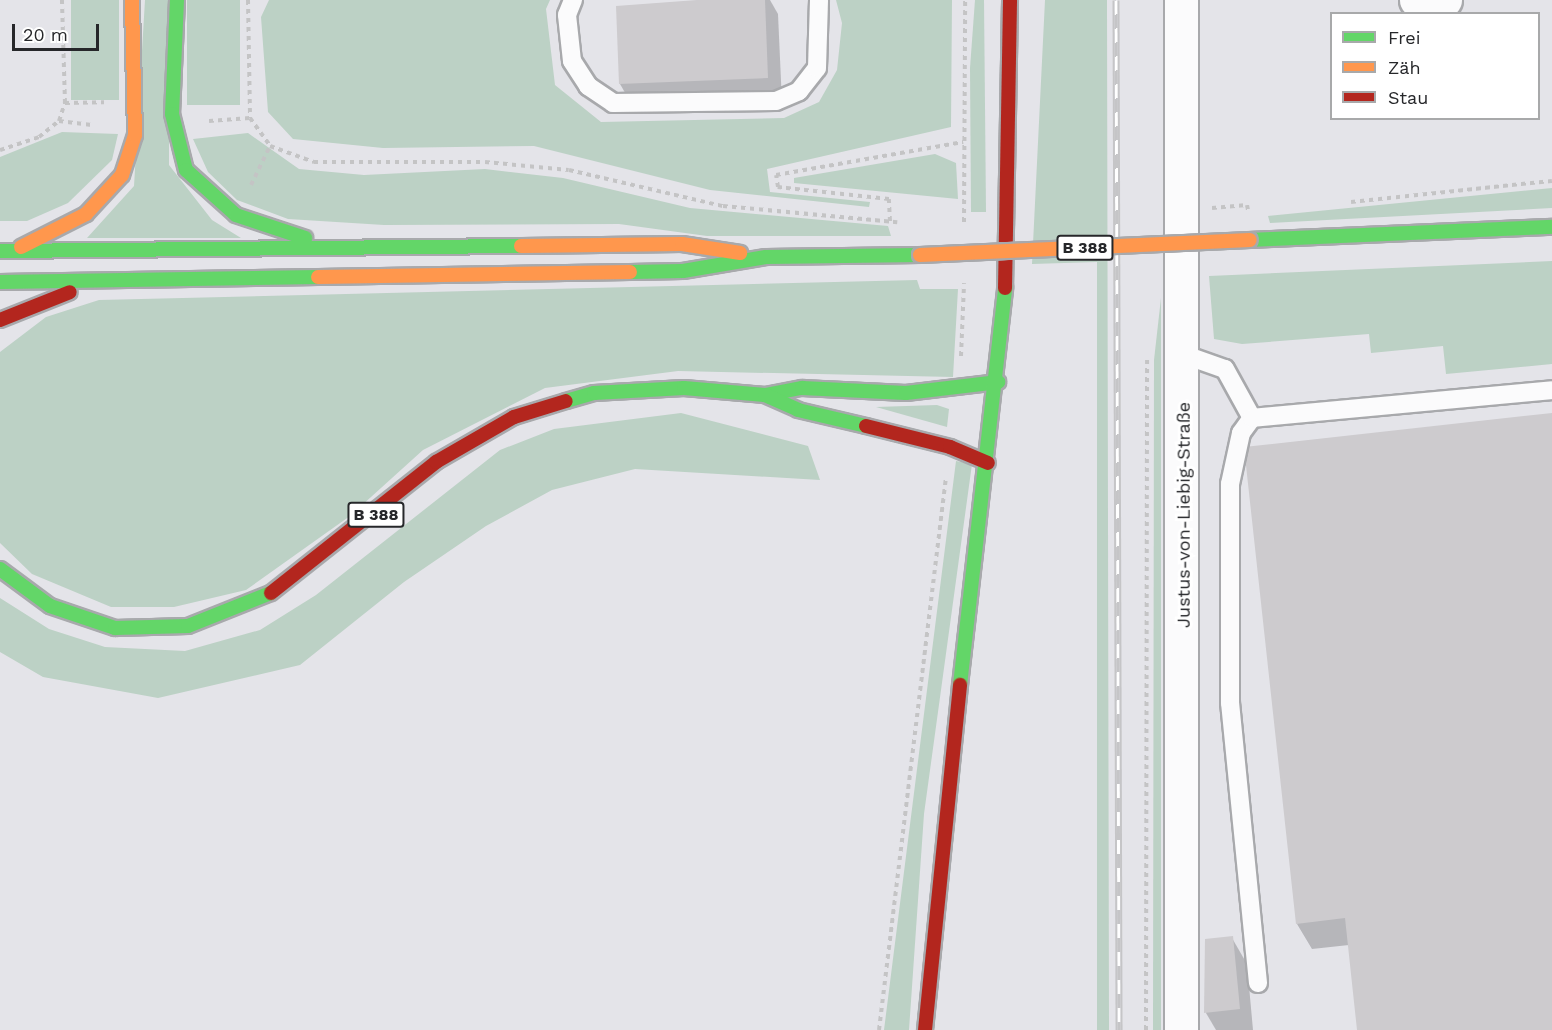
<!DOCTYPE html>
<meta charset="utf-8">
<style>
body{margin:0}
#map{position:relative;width:1552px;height:1030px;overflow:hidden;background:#e4e4e9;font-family:"Work Sans",sans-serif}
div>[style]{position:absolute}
.green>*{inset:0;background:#bcd1c5;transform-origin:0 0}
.shadow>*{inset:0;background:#0003}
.building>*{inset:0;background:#cdcbce}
.path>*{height:4px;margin-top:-2px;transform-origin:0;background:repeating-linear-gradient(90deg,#c4c4c5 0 4.5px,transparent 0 9px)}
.roads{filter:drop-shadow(2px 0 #a8a9ac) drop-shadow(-2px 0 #a8a9ac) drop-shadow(0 2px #a8a9ac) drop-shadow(0 -2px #a8a9ac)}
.lane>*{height:18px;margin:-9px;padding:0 9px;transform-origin:9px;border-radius:9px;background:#fbfbfc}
.street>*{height:33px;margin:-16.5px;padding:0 16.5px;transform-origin:16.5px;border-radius:16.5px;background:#fbfbfc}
.fast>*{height:14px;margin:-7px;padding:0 7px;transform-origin:7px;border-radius:7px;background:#63d668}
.slow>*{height:14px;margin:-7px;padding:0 7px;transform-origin:7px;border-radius:7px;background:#ff974d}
.jam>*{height:14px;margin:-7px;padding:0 7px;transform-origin:7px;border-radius:7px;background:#b3261e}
.rail>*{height:7px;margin-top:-3.5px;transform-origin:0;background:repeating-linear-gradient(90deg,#fff 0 14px,#c5c5c7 0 28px);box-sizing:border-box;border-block:2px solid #c5c5c7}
.bridges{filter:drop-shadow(2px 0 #a8a9ac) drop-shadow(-2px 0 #a8a9ac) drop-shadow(0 2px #a8a9ac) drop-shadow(0 -2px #a8a9ac)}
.slow-bridge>*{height:14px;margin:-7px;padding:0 7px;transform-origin:7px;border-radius:7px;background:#ff974d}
span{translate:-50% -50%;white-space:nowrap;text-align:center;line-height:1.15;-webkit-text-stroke:6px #fff;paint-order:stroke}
.shield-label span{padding:2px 4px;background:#fff;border:2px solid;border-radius:4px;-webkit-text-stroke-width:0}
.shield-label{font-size:16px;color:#26272a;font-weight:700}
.street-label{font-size:18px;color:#26272a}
.legend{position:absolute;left:1330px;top:12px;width:210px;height:108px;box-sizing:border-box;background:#fff;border:2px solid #a8a9aa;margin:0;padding:8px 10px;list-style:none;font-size:18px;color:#26272a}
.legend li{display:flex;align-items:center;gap:12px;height:30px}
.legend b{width:30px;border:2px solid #a8a9aa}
.scale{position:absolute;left:12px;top:24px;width:87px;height:27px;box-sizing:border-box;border:3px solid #26272a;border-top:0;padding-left:8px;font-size:18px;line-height:21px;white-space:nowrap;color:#26272a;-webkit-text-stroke:4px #fff;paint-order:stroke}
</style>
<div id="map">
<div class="green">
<i style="left:71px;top:0;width:48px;height:100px"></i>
<i style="clip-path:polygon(145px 0,169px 0,169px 165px,212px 220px,241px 238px,87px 238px,134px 186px)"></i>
<i style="left:187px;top:0;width:53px;height:105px"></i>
<i style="clip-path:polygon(269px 0,550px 0,546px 9px,555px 85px,601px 122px,784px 118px,819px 102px,837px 70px,842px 23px,836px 0,952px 0,951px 127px,767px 169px,770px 192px,870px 202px,869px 207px,710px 190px,534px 146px,383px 148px,293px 139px,268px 112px,261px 17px)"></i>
<i style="clip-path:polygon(975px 0,984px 0,986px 212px,971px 212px,970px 68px)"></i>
<i style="clip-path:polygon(1045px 0,1107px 0,1109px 1030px,1097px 1030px,1097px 262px,1032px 264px)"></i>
<i style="clip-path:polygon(62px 132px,118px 134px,112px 160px,68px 203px,27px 221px,0 221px,0 157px)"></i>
<i style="clip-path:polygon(248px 133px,299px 169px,364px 175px,485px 169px,563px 178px,690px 208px,888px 226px,891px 236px,707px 236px,619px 224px,384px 225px,288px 219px,237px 200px,208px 172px,193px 139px)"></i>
<i style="clip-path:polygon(935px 154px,956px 163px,958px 199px,794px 183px,794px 178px)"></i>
<i style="clip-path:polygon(1552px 188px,1552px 208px,1270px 223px,1268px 216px)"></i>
<i style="clip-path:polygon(1552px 261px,1552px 364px,1446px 374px,1443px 346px,1371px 353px,1369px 334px,1242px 344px,1214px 339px,1209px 276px)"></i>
<i style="clip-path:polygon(917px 280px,920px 289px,958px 289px,953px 377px,678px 371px,545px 388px,423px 450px,350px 516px,246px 590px,174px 607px,111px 607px,32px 574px,0 543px,0 352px,46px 317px,99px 300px)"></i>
<i style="clip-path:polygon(1161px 298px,1161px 1030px,1153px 1030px,1154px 360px)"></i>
<i style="clip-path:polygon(937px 405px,949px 409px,947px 427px,876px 407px)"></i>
<i style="clip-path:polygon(681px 413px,808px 446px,820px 480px,635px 469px,552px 490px,486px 526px,404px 582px,300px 665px,158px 698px,43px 677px,0 652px,0 598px,49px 629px,105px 647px,185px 651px,260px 630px,316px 595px,500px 450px,554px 429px)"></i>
<i style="clip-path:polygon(956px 461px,972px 464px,924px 814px,909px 1030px,884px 1030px)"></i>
</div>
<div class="shadow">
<i style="clip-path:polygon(698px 0,770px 0,778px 14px,782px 103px,635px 110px,620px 84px)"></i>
<i style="clip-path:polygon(1552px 415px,1552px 1030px,1359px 1030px,1349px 945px,1312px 949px,1297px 924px)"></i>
<i style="clip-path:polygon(1232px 938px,1247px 964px,1253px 1030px,1216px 1030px,1206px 1013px)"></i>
</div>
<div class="building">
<i style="clip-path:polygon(697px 0,765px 0,768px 78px,619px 84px,616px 6px)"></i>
<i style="clip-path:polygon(1552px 413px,1552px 1030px,1357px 1030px,1345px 918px,1296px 924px,1244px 447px)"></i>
<i style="clip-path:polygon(1233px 936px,1240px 1009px,1204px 1013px,1205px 939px)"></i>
</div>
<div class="path">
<i style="left:248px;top:0;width:118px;rotate:89deg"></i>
<i style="left:65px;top:103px;width:39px;rotate:-1deg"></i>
<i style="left:59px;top:121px;width:35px;rotate:7deg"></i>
<i style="left:209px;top:121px;width:41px;rotate:-4.2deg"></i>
<i style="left:250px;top:118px;width:34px;rotate:54deg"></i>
<i style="left:270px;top:146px;width:47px;rotate:20deg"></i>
<i style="left:314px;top:162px;width:171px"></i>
<i style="left:485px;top:162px;width:84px;rotate:5.4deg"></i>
<i style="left:569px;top:170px;width:158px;rotate:13.2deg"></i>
<i style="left:723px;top:206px;width:175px;rotate:5.3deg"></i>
<i style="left:0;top:150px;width:41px;rotate:-18.4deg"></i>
<i style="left:39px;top:137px;width:26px;rotate:-39deg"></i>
<i style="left:59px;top:121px;width:19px;rotate:-72deg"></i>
<i style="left:65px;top:103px;width:103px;rotate:-91.7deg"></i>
<i style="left:251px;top:185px;width:43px;rotate:-64deg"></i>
<i style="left:1351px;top:202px;width:202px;rotate:-6deg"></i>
<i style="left:1212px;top:208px;width:35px;rotate:-5deg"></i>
<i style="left:1247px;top:205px;width:5px;rotate:79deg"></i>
<i style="left:890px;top:221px;width:22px;rotate:-93deg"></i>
<i style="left:889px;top:199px;width:112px;rotate:-173.8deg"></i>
<i style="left:778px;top:187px;width:12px;rotate:-99deg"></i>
<i style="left:776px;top:175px;width:190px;rotate:-10deg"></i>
<i style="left:964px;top:222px;width:222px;rotate:-89.7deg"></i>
<i style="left:961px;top:356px;width:73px;rotate:-87.6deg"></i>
<i style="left:879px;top:1030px;width:557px;rotate:-83.09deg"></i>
<i style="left:1146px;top:1030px;width:670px;rotate:-89.91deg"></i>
</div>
<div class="roads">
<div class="lane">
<i style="left:573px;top:0;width:16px;rotate:112deg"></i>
<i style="left:567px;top:15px;width:46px;rotate:83.8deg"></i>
<i style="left:572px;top:61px;width:30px;rotate:57deg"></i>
<i style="left:588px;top:86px;width:30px;rotate:34deg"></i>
<i style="left:613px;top:103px;width:163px;rotate:-0.7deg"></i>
<i style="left:776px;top:101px;width:25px;rotate:-23deg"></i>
<i style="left:799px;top:91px;width:29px;rotate:-52deg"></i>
<i style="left:817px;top:68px;width:68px;rotate:-88.3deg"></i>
<i style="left:1185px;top:355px;width:42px;rotate:19.3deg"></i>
<i style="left:1225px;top:369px;width:56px;rotate:61.1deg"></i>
<i style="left:1258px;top:983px;width:281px;rotate:-95.7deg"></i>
<i style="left:1230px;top:703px;width:219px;rotate:-90deg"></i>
<i style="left:1230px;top:484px;width:52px;rotate:-77.8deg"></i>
<i style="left:1241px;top:433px;width:19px;rotate:-54deg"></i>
<i style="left:1252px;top:418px;width:301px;rotate:-5.3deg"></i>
</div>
<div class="street">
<i style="left:1416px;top:0;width:29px"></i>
<i style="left:1181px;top:1030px;width:1030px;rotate:-90deg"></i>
</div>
<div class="fast">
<i style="left:177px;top:0;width:114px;rotate:92.5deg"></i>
<i style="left:172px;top:114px;width:58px;rotate:76deg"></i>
<i style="left:186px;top:170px;width:67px;rotate:42deg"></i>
<i style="left:236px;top:215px;width:73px;rotate:18.4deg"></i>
<i style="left:1250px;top:240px;width:302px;rotate:-2.5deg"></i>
<i style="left:0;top:251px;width:521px;rotate:-0.55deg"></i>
<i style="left:630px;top:272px;width:53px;rotate:-1.1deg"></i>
<i style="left:683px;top:271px;width:84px;rotate:-9.6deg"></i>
<i style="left:766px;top:257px;width:154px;rotate:-0.7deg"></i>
<i style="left:0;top:282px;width:318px;rotate:-0.9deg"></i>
<i style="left:765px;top:395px;width:38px;rotate:-11deg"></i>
<i style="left:802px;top:388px;width:104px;rotate:2.8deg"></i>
<i style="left:906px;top:393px;width:93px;rotate:-6.8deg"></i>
<i style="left:566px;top:401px;width:29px;rotate:-16deg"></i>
<i style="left:594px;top:393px;width:90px;rotate:-3.2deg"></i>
<i style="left:684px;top:388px;width:81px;rotate:4.9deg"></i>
<i style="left:765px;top:395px;width:36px;rotate:24deg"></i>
<i style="left:798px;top:410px;width:70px;rotate:13.2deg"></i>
<i style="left:0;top:569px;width:62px;rotate:36.5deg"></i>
<i style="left:50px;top:606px;width:69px;rotate:18.7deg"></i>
<i style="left:115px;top:628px;width:73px;rotate:-1.6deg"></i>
<i style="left:188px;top:626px;width:89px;rotate:-21.7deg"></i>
<i style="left:960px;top:685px;width:400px;rotate:-83.5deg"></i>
</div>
<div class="slow">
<i style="left:521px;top:246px;width:161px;rotate:-0.7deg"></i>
<i style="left:682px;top:244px;width:59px;rotate:8.8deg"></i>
<i style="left:21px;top:247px;width:73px;rotate:-26.9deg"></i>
<i style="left:86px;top:214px;width:53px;rotate:-47.3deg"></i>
<i style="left:122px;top:175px;width:42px;rotate:-72deg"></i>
<i style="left:135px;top:135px;width:135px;rotate:-91.3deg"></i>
<i style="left:318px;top:277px;width:312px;rotate:-0.9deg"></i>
</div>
<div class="jam">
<i style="left:1005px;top:288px;width:288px;rotate:-89deg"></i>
<i style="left:0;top:320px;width:75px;rotate:-21.8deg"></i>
<i style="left:866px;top:426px;width:87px;rotate:14deg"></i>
<i style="left:950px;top:447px;width:41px;rotate:22.8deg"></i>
<i style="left:271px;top:593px;width:211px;rotate:-38.4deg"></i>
<i style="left:436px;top:462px;width:90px;rotate:-30deg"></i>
<i style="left:514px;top:417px;width:54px;rotate:-17.1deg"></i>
<i style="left:925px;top:1030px;width:347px;rotate:-84.2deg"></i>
</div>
</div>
<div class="rail">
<i style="left:1116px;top:0;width:1030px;rotate:89.83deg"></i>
</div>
<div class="bridges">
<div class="slow-bridge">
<i style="left:920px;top:255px;width:330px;rotate:-2.6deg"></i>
</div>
</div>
<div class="shield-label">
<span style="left:1085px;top:248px">B 388</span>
<span style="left:376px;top:515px">B 388</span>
</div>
<div class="street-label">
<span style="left:1184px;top:515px;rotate:-90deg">Justus-von-Liebig-Straße</span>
</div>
<ul class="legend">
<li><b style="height:8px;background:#63d668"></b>Frei</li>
<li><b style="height:8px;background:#ff974d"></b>Zäh</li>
<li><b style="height:8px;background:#b3261e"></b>Stau</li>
</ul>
<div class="scale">20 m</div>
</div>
